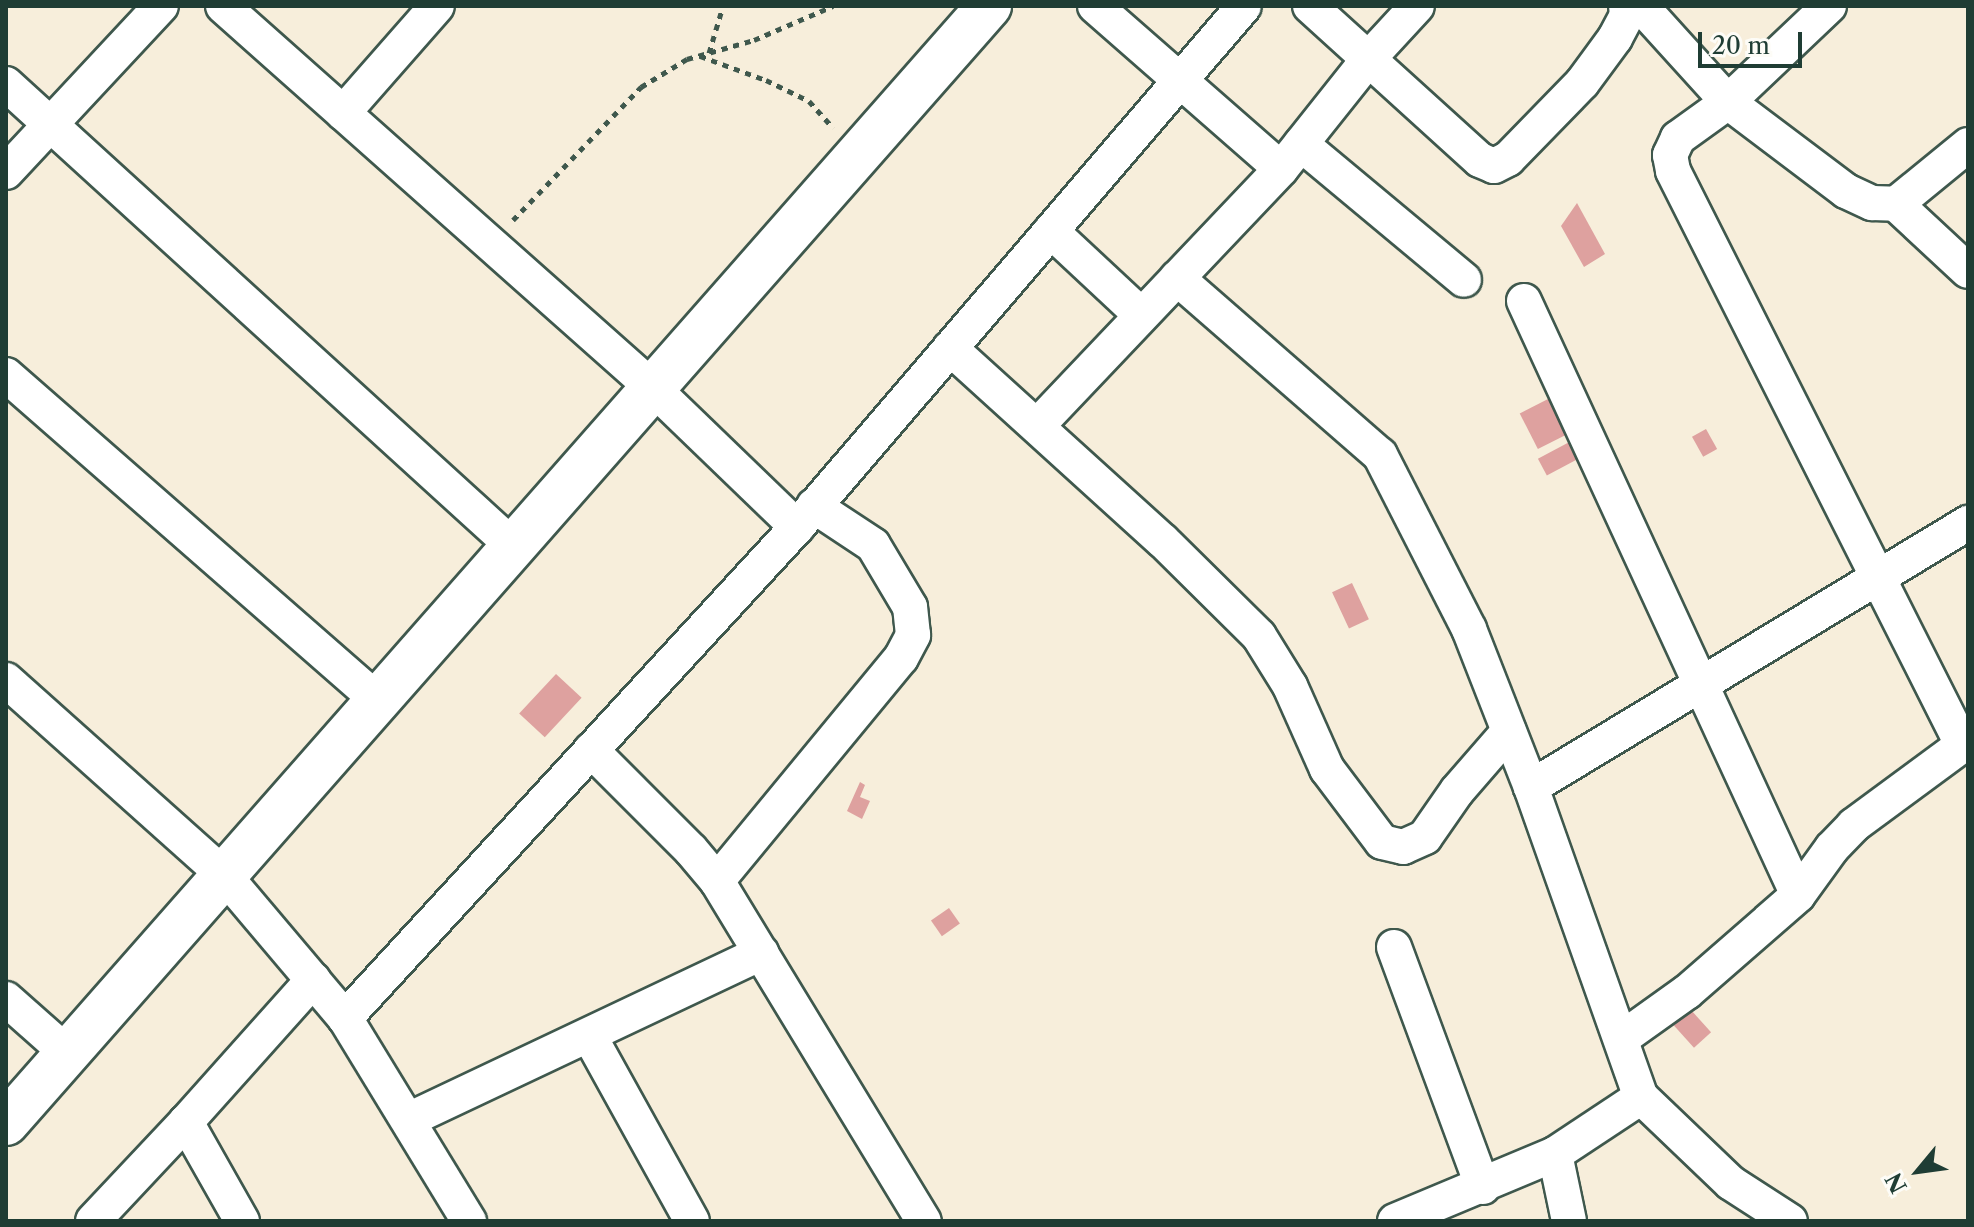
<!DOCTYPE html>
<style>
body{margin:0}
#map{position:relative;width:1974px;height:1227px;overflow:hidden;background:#f7eedb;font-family:"Libre Caslon Text",serif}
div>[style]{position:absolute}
.building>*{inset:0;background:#dea19f;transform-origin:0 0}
.path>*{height:5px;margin-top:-2.5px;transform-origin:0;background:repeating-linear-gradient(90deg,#3f584d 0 6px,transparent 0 12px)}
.roads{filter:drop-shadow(2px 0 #3f584d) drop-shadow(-2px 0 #3f584d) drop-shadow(0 2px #3f584d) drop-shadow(0 -2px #3f584d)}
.minor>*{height:34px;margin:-17px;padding:0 17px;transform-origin:17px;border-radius:17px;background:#fff}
.tertiary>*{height:44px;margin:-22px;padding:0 22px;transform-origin:22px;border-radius:22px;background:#fff}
span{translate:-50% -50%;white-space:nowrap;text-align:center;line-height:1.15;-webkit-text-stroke:6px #fdfcf7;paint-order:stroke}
.frame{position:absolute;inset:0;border:8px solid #1f3d34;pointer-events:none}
.north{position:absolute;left:1878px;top:1131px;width:80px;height:80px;-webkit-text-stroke:6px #fdfcf7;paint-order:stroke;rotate:241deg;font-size:22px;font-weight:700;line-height:32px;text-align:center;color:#1f3d34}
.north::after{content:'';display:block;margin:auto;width:28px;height:36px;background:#1f3d34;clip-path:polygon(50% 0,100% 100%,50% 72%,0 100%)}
.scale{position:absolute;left:1698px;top:32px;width:104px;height:36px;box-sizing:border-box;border:4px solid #1f3d34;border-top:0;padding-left:10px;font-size:24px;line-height:28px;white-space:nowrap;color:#1f3d34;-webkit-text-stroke:6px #fdfcf7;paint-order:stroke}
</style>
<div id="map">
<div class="building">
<i style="clip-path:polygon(1577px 203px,1605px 254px,1584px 267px,1561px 226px)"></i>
<i style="left:1550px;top:398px;width:40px;height:34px;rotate:63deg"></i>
<i style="left:1706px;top:429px;width:23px;height:16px;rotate:61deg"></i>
<i style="left:1575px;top:439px;width:19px;height:42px;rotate:62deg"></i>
<i style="left:1352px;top:583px;width:40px;height:22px;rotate:65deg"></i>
<i style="left:556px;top:674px;width:35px;height:54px;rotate:43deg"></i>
<i style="clip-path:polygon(860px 782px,865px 785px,860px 797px,870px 801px,862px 819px,847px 811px)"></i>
<i style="left:949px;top:908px;width:19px;height:22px;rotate:55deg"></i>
<i style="left:1691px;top:1010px;width:30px;height:23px;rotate:48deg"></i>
</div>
<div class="path">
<i style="left:709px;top:53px;width:49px;rotate:-73.4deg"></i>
<i style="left:700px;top:56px;width:70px;rotate:20deg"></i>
<i style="left:766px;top:80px;width:48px;rotate:26deg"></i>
<i style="left:809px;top:101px;width:36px;rotate:48deg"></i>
<i style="left:513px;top:220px;width:185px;rotate:-46.1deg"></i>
<i style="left:641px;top:87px;width:54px;rotate:-31.3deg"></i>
<i style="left:687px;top:59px;width:70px;rotate:-15.8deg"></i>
<i style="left:754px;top:40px;width:86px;rotate:-23.3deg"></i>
</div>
<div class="roads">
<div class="minor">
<i style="left:223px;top:6px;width:577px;rotate:41.63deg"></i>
<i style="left:654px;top:389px;width:199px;rotate:44deg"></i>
<i style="left:1095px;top:6px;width:247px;rotate:41.2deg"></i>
<i style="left:1310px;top:6px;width:229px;rotate:42.2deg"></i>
<i style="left:1480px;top:160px;width:15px;rotate:23deg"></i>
<i style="left:1494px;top:166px;width:16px;rotate:-27deg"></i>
<i style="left:1508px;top:159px;width:106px;rotate:-45.8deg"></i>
<i style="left:1582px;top:83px;width:56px;rotate:-53.7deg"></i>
<i style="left:1615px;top:38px;width:26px;rotate:-62deg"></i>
<i style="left:1627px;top:15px;width:9px;rotate:-96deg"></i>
<i style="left:1641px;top:6px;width:130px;rotate:47.8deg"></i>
<i style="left:1728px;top:102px;width:148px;rotate:37deg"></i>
<i style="left:1846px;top:191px;width:29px;rotate:25deg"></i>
<i style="left:1872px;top:203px;width:24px;rotate:2deg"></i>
<i style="left:1896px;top:204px;width:98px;rotate:42.9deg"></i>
<i style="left:1829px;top:6px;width:139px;rotate:136.5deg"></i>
<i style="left:1728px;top:102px;width:62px;rotate:144.2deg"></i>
<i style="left:1678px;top:138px;width:19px;rotate:115deg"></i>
<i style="left:1670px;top:155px;width:16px;rotate:79deg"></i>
<i style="left:1673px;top:171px;width:642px;rotate:63.24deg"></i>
<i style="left:6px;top:84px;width:687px;rotate:42.35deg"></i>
<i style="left:343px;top:113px;width:142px;rotate:-48.7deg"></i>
<i style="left:1301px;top:144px;width:212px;rotate:39.8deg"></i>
<i style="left:6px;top:172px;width:227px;rotate:-47deg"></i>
<i style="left:1896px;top:204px;width:93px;rotate:-39.3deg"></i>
<i style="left:1051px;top:231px;width:123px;rotate:43deg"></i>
<i style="left:1177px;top:278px;width:269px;rotate:41.1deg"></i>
<i style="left:1380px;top:455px;width:195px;rotate:62.9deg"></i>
<i style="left:1469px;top:629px;width:170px;rotate:68.6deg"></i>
<i style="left:1531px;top:787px;width:329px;rotate:70.5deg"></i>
<i style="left:1641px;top:1097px;width:124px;rotate:43.7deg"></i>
<i style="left:1731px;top:1183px;width:70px;rotate:32.8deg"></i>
<i style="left:1524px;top:301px;width:654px;rotate:65.24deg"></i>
<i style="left:950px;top:348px;width:287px;rotate:42.2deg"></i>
<i style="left:1163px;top:541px;width:135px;rotate:44.7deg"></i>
<i style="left:1259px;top:636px;width:59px;rotate:58.2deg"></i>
<i style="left:1290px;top:686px;width:91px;rotate:66deg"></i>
<i style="left:1327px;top:769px;width:91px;rotate:53deg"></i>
<i style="left:1382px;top:842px;width:22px;rotate:13deg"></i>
<i style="left:1403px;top:847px;width:24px;rotate:-24deg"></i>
<i style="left:1425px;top:837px;width:56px;rotate:-55.2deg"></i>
<i style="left:1457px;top:791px;width:79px;rotate:-49.1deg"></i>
<i style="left:6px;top:375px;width:495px;rotate:41.2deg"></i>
<i style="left:1038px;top:425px;width:353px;rotate:-46.5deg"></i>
<i style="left:1281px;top:169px;width:143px;rotate:-51.5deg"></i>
<i style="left:1370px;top:57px;width:69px;rotate:-47.3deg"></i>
<i style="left:6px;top:680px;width:292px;rotate:41.8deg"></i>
<i style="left:224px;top:875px;width:187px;rotate:49.8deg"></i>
<i style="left:345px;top:1018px;width:238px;rotate:58.6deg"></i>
<i style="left:591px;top:750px;width:141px;rotate:45deg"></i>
<i style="left:691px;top:850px;width:40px;rotate:50deg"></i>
<i style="left:717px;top:881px;width:398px;rotate:58.7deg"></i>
<i style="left:1531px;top:787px;width:511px;rotate:-31.14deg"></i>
<i style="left:717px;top:881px;width:289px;rotate:-50.5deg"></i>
<i style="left:901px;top:658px;width:26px;rotate:-62deg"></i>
<i style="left:913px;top:635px;width:28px;rotate:-96deg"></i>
<i style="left:910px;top:607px;width:72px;rotate:-120.8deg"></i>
<i style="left:873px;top:545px;width:71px;rotate:-146.5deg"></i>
<i style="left:1394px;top:947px;width:256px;rotate:69.7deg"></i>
<i style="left:6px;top:999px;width:81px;rotate:41.5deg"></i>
<i style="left:345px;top:1018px;width:667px;rotate:-47.37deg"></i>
<i style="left:797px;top:527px;width:686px;rotate:-49.37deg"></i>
<i style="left:590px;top:1037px;width:210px;rotate:61deg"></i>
<i style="left:1621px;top:1039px;width:81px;rotate:-35.5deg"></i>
<i style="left:1687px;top:992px;width:147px;rotate:-41.1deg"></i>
<i style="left:1798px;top:895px;width:58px;rotate:-54.1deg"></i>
<i style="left:1832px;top:848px;width:32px;rotate:-46deg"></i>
<i style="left:1854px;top:825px;width:142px;rotate:-36.4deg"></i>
<i style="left:408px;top:1120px;width:391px;rotate:-25.3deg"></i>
<i style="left:1555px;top:1154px;width:68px;rotate:78.2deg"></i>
<i style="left:93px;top:1221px;width:136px;rotate:-46.8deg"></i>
<i style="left:242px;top:1221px;width:114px;rotate:-119.5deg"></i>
<i style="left:186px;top:1122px;width:191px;rotate:-48.2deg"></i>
<i style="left:1395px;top:1221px;width:173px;rotate:-22.7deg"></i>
<i style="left:1555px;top:1154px;width:103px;rotate:-33.5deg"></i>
</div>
<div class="tertiary">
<i style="left:6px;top:1123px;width:1488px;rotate:-48.65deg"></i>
</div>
</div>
<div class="frame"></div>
<div class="north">N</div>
<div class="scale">20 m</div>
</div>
